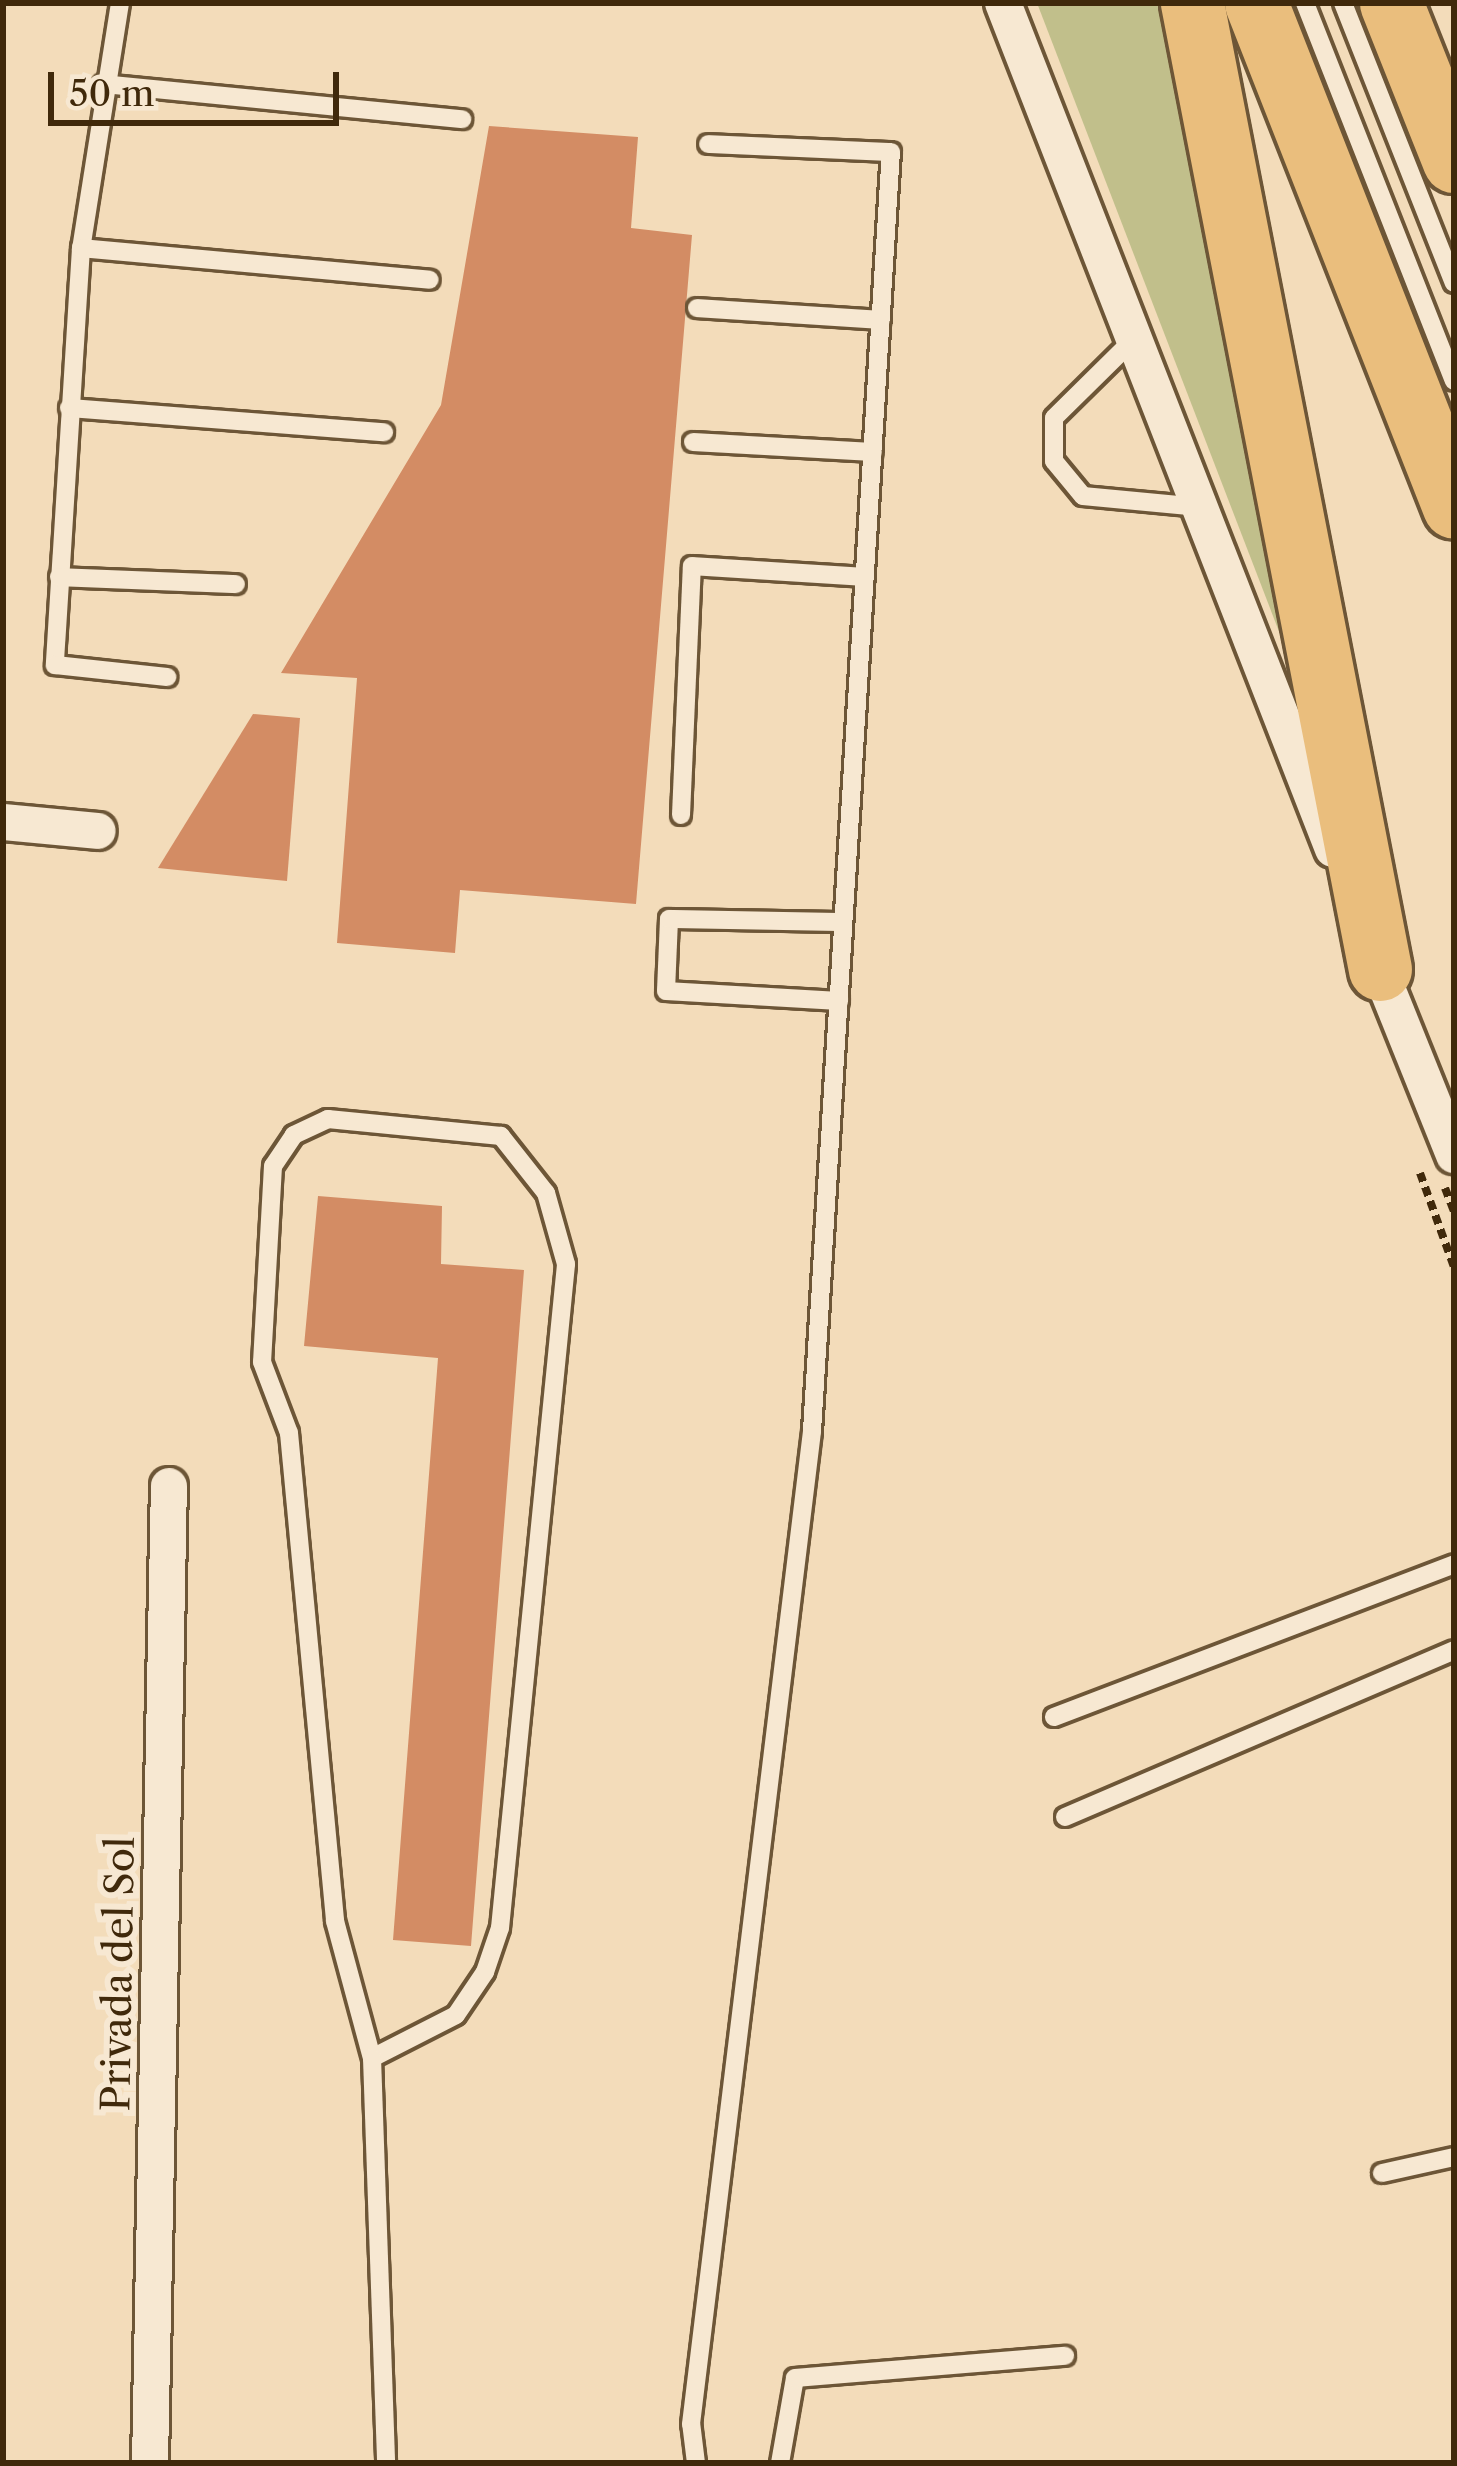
<!DOCTYPE html>
<style>
body{margin:0}
#map{position:relative;width:1457px;height:2466px;overflow:hidden;background:#f3dcba;font-family:"Libre Caslon Text",serif}
div>[style]{position:absolute}
.green>*{inset:0;background:#c1bf8b}
.building>*{inset:0;background:#d38c64}
.path>*{height:8px;margin-top:-4px;transform-origin:0;background:repeating-linear-gradient(90deg,#40290b 0 9px,transparent 0 15px)}
.roads{filter:drop-shadow(3px 0 #6d5637) drop-shadow(-3px 0 #6d5637) drop-shadow(0 3px #6d5637) drop-shadow(0 -3px #6d5637)}
.service>*{height:18px;margin:-9px;padding:0 9px;transform-origin:9px;border-radius:9px;background:#f7e8d2}
.minor>*{height:36px;margin:-18px;padding:0 18px;transform-origin:18px;border-radius:18px;background:#f7e8d2}
.trunk>*{height:63px;margin:-31.5px;padding:0 31.5px;transform-origin:31.5px;border-radius:31.5px;background:#eabe7d}
span{translate:-50% -50%;white-space:nowrap;text-align:center;line-height:1.15;-webkit-text-stroke:12px #f7e8d2;paint-order:stroke}
.street-label{font-size:39px;color:#40290b}
.frame{position:absolute;inset:0;border:6px solid #40290b;pointer-events:none}
.scale{position:absolute;left:48px;top:72px;width:291px;height:54px;box-sizing:border-box;border:6px solid #40290b;border-top:0;padding-left:15px;font-size:36px;line-height:42px;white-space:nowrap;color:#40290b;-webkit-text-stroke:9px #f7e8d2;paint-order:stroke}
</style>
<div id="map">
<div class="green">
<i style="clip-path:polygon(1037px 3px,1174px 3px,1320px 738px)"></i>
</div>
<div class="building">
<i style="clip-path:polygon(489px 126px,638px 137px,631px 228px,692px 235px,636px 904px,460px 890px,455px 953px,337px 943px,357px 678px,281px 673px,441px 405px)"></i>
<i style="clip-path:polygon(253px 714px,300px 718px,287px 881px,158px 868px)"></i>
<i style="clip-path:polygon(318px 1196px,442px 1206px,441px 1264px,524px 1270px,471px 1946px,393px 1940px,438px 1358px,304px 1346px)"></i>
</div>
<div class="path">
<i style="left:1420px;top:1173px;width:100px;rotate:70.1deg"></i>
<i style="left:1445px;top:1188px;width:25px;rotate:69deg"></i>
</div>
<div class="roads">
<div class="service">
<i style="left:120px;top:3px;width:248px;rotate:99deg"></i>
<i style="left:81px;top:248px;width:418px;rotate:93.6deg"></i>
<i style="left:55px;top:665px;width:113px;rotate:6.1deg"></i>
<i style="left:1305px;top:3px;width:406px;rotate:68.5deg"></i>
<i style="left:1343px;top:3px;width:301px;rotate:68.4deg"></i>
<i style="left:103px;top:84px;width:361px;rotate:5.6deg"></i>
<i style="left:81px;top:248px;width:350px;rotate:5.2deg"></i>
<i style="left:697px;top:308px;width:184px;rotate:3.7deg"></i>
<i style="left:1134px;top:339px;width:112px;rotate:135.4deg"></i>
<i style="left:1054px;top:418px;width:43px;rotate:90deg"></i>
<i style="left:1054px;top:461px;width:45px;rotate:50.4deg"></i>
<i style="left:1083px;top:496px;width:117px;rotate:5.4deg"></i>
<i style="left:69px;top:408px;width:316px;rotate:4.4deg"></i>
<i style="left:693px;top:442px;width:180px;rotate:3.2deg"></i>
<i style="left:59px;top:577px;width:177px;rotate:2.3deg"></i>
<i style="left:681px;top:815px;width:249px;rotate:-87.5deg"></i>
<i style="left:692px;top:566px;width:173px;rotate:3.6deg"></i>
<i style="left:839px;top:1001px;width:173px;rotate:-176.7deg"></i>
<i style="left:666px;top:991px;width:72px;rotate:-87.6deg"></i>
<i style="left:669px;top:919px;width:174px;rotate:1deg"></i>
<i style="left:1054px;top:1717px;width:428px;rotate:-20.9deg"></i>
<i style="left:1065px;top:1817px;width:423px;rotate:-23.2deg"></i>
<i style="left:372px;top:2058px;width:94px;rotate:-27.1deg"></i>
<i style="left:456px;top:2015px;width:52px;rotate:-56deg"></i>
<i style="left:485px;top:1972px;width:46px;rotate:-71.2deg"></i>
<i style="left:500px;top:1928px;width:667px;rotate:-84.32deg"></i>
<i style="left:566px;top:1264px;width:74px;rotate:-105.7deg"></i>
<i style="left:546px;top:1193px;width:73px;rotate:-128.3deg"></i>
<i style="left:501px;top:1136px;width:174px;rotate:-174.4deg"></i>
<i style="left:328px;top:1119px;width:38px;rotate:155deg"></i>
<i style="left:294px;top:1135px;width:37px;rotate:124deg"></i>
<i style="left:273px;top:1166px;width:196px;rotate:93.2deg"></i>
<i style="left:262px;top:1362px;width:76px;rotate:69.2deg"></i>
<i style="left:289px;top:1433px;width:490px;rotate:84.6deg"></i>
<i style="left:335px;top:1921px;width:142px;rotate:74.9deg"></i>
<i style="left:372px;top:2058px;width:405px;rotate:88deg"></i>
<i style="left:1382px;top:2173px;width:74px;rotate:-12.5deg"></i>
<i style="left:696px;top:2463px;width:39px;rotate:-97deg"></i>
<i style="left:691px;top:2424px;width:1000px;rotate:-83.05deg"></i>
<i style="left:812px;top:1431px;width:1281px;rotate:-86.47deg"></i>
<i style="left:891px;top:152px;width:183px;rotate:-177.5deg"></i>
<i style="left:780px;top:2463px;width:86px;rotate:-80deg"></i>
<i style="left:795px;top:2378px;width:271px;rotate:-4.7deg"></i>
</div>
<div class="minor">
<i style="left:1003px;top:3px;width:908px;rotate:68.69deg"></i>
<i style="left:3px;top:822px;width:95px;rotate:5.4deg"></i>
<i style="left:1372px;top:951px;width:220px;rotate:68.1deg"></i>
<i style="left:150px;top:2463px;width:977px;rotate:-88.89deg"></i>
</div>
<div class="trunk">
<i style="left:1192px;top:3px;width:984px;rotate:78.99deg"></i>
<i style="left:1256px;top:3px;width:541px;rotate:68.55deg"></i>
<i style="left:1391px;top:3px;width:170px;rotate:68.3deg"></i>
</div>
</div>
<div class="street-label">
<span style="left:118px;top:1974px;rotate:-89deg">Privada del Sol</span>
</div>
<div class="frame"></div>
<div class="scale">50 m</div>
</div>
